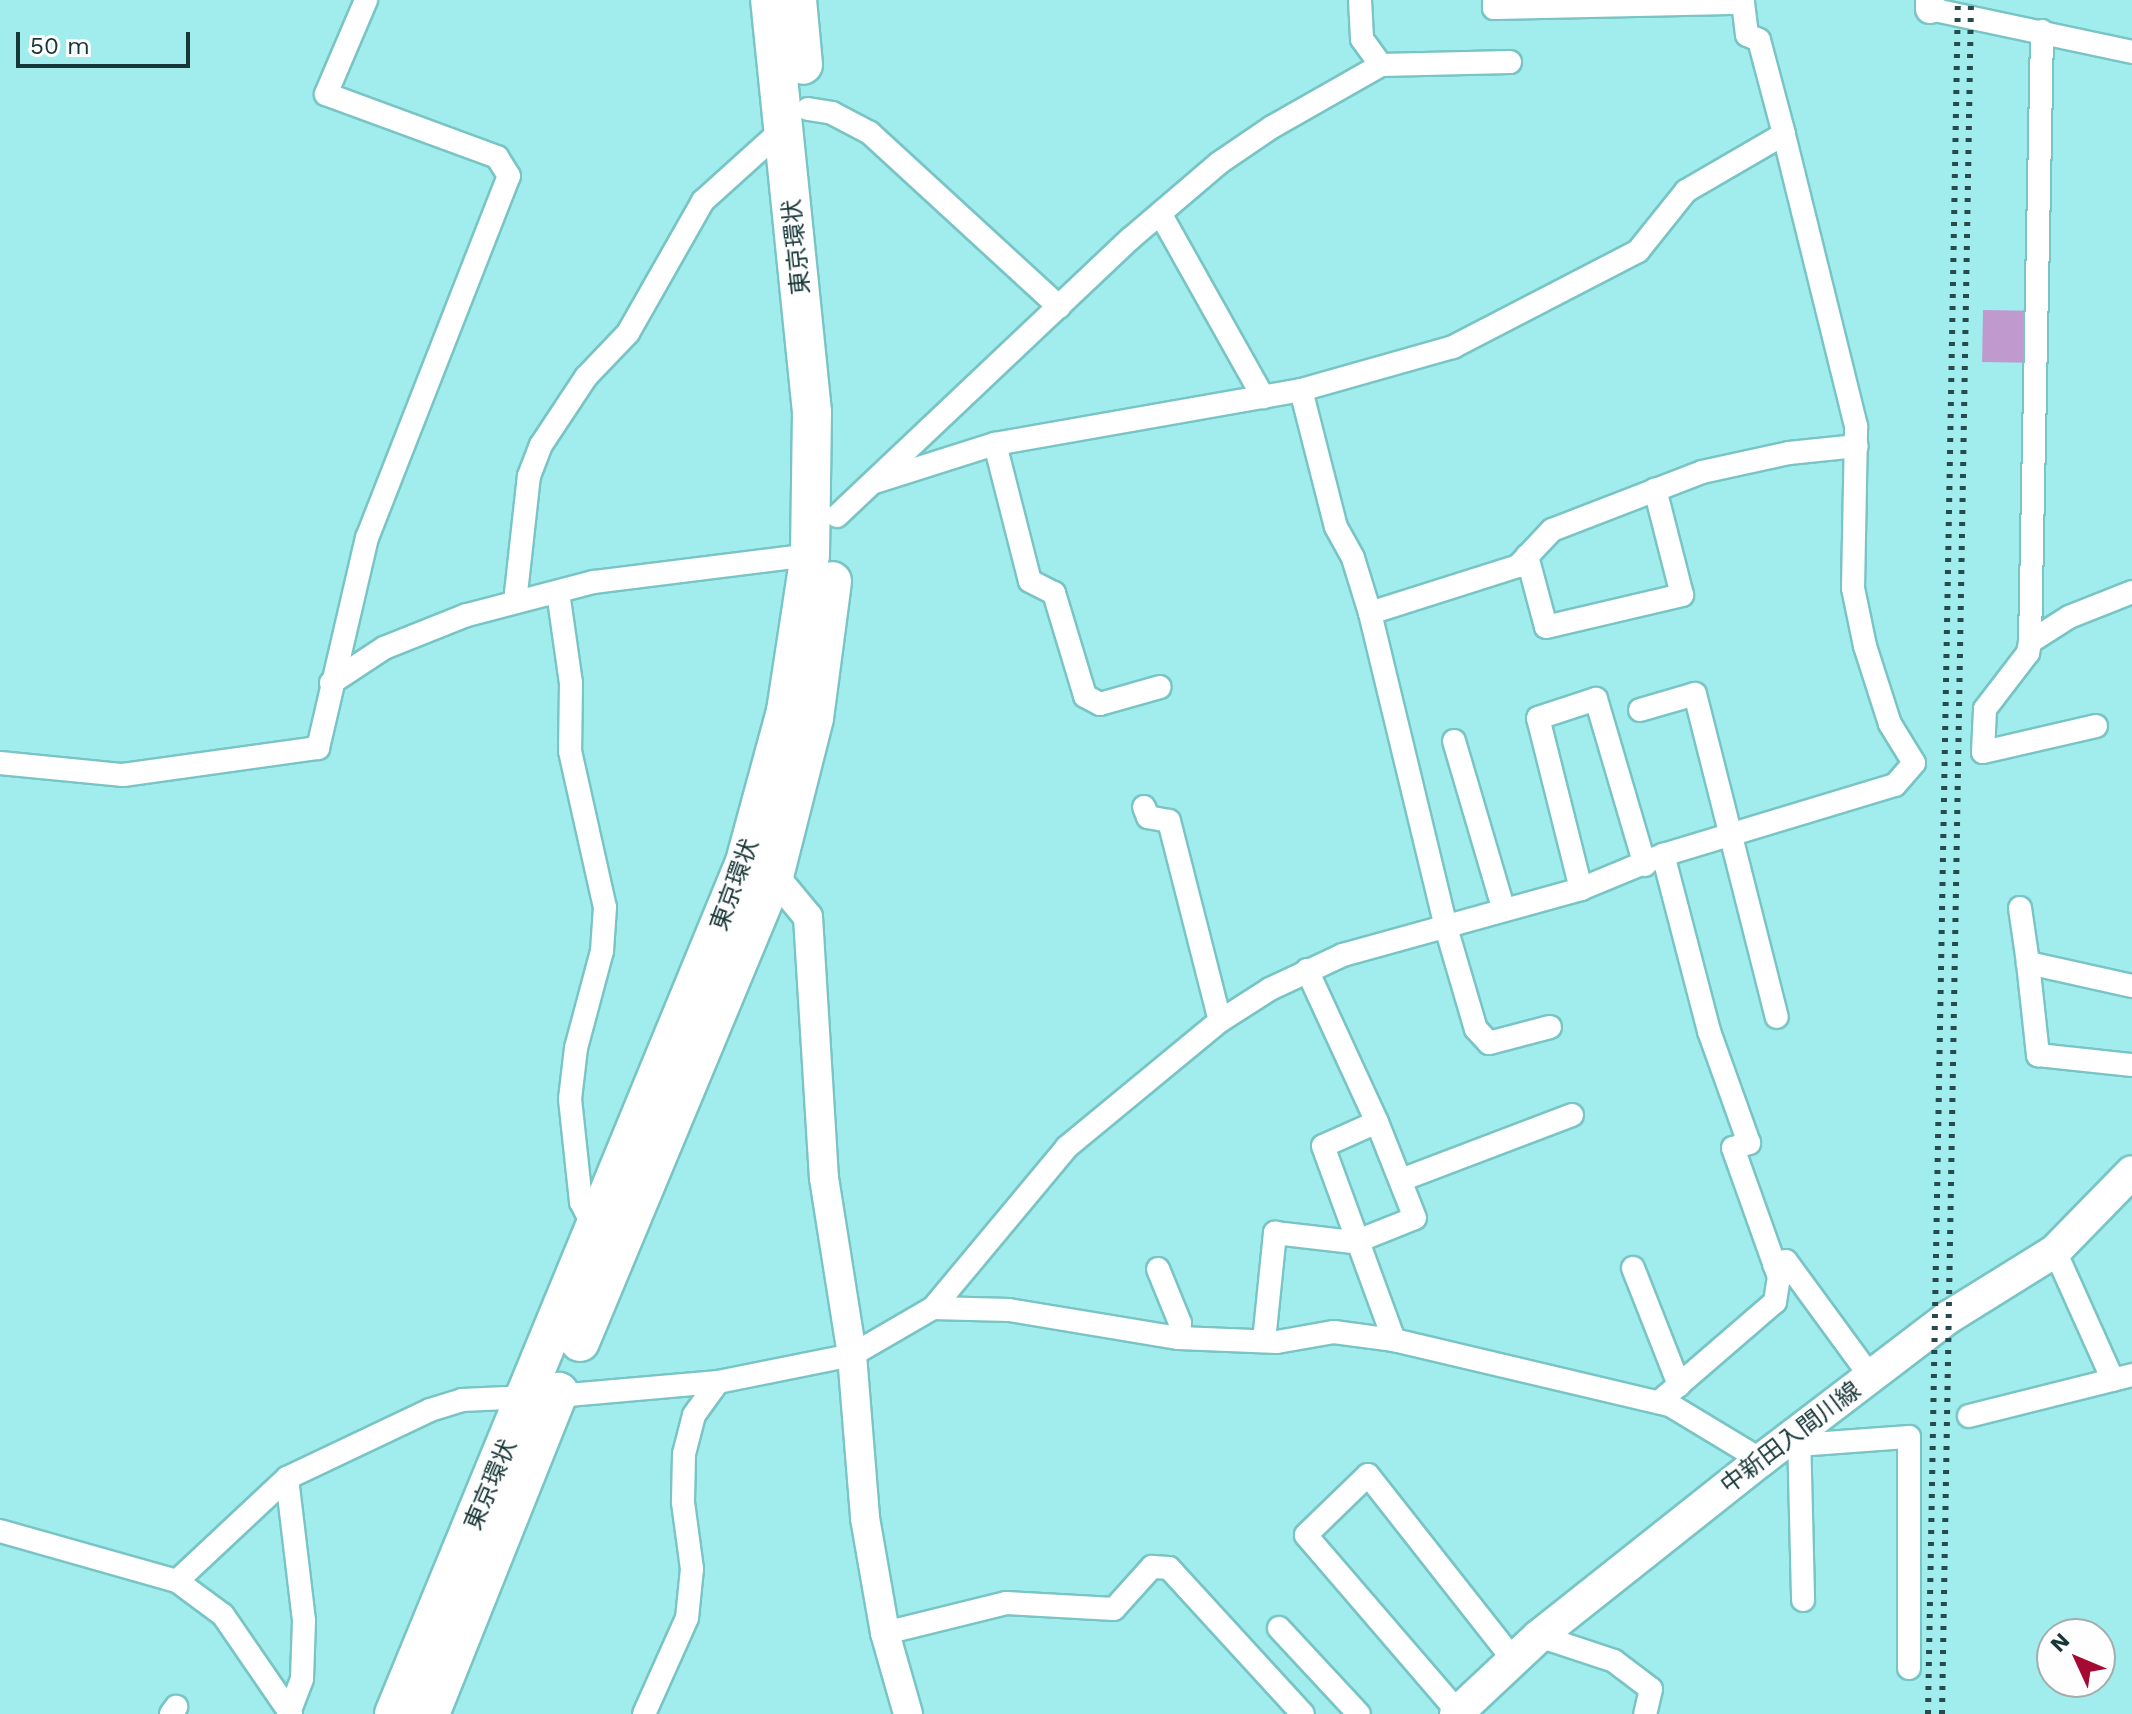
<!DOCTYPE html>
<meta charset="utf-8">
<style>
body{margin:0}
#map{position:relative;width:2132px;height:1714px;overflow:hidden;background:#a1edee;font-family:"Work Sans","Noto Sans JP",sans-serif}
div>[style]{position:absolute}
.green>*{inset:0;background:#c09ace;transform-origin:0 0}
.roads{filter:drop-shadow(2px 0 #79c4c5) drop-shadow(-2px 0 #79c4c5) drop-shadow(0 2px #79c4c5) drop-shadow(0 -2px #79c4c5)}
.minor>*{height:22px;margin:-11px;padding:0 11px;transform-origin:11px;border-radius:11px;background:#fff}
.tertiary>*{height:28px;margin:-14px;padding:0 14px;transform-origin:14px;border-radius:14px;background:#fff}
.secondary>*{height:32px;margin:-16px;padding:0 16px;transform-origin:16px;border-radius:16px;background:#fff}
.trunk>*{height:38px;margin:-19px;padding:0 19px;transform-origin:19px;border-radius:19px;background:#fff}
.rail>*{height:6px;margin-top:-3px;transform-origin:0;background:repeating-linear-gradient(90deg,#274b4c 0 4px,transparent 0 12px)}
span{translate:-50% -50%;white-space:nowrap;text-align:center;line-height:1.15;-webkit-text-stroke:6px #fefefe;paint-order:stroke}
.street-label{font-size:24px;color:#173637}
.north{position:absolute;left:2036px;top:1618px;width:80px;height:80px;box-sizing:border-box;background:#fefefe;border:2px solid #a2aeae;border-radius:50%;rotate:314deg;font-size:22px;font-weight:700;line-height:32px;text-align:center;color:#173637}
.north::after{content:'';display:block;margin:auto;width:28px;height:36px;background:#a50a32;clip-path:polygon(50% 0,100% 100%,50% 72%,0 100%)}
.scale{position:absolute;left:16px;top:32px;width:174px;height:36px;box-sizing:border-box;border:4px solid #173637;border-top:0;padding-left:10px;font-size:24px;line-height:28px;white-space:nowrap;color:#173637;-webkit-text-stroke:6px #fefefe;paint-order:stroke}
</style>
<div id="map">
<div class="green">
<i style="left:1983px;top:310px;width:46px;height:52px;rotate:1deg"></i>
</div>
<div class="roads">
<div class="minor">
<i style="left:1360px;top:0;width:39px;rotate:87deg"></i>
<i style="left:1362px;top:39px;width:32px;rotate:54deg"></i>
<i style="left:1494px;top:0;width:8px;rotate:90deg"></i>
<i style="left:1494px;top:8px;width:249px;rotate:-1.2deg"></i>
<i style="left:1930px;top:9px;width:207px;rotate:12deg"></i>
<i style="left:808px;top:109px;width:24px;rotate:9deg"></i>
<i style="left:832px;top:113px;width:43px;rotate:27.8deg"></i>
<i style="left:870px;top:133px;width:257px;rotate:42.6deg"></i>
<i style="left:1161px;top:215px;width:209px;rotate:60.7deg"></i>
<i style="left:1301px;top:390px;width:141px;rotate:75.7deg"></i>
<i style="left:1336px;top:527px;width:35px;rotate:61deg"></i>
<i style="left:1353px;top:558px;width:58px;rotate:72.8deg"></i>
<i style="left:1370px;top:613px;width:320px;rotate:76.4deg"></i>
<i style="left:1445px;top:924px;width:109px;rotate:73.6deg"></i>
<i style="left:1476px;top:1029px;width:19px;rotate:47deg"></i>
<i style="left:1489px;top:1043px;width:63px;rotate:-14.7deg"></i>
<i style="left:995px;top:444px;width:141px;rotate:75.7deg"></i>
<i style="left:1030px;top:581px;width:27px;rotate:27deg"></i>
<i style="left:1054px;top:593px;width:108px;rotate:73.2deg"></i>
<i style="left:1085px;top:696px;width:17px;rotate:28deg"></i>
<i style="left:1100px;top:704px;width:62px;rotate:-15.8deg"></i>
<i style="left:875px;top:482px;width:126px;rotate:-17.6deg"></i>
<i style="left:995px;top:444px;width:311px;rotate:-10deg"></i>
<i style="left:1301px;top:390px;width:158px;rotate:-15.8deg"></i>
<i style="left:1453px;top:347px;width:208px;rotate:-27.4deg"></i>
<i style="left:1638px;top:251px;width:77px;rotate:-51.3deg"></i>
<i style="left:1686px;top:191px;width:113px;rotate:-30.2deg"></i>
<i style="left:837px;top:516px;width:403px;rotate:-43.4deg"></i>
<i style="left:1130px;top:239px;width:117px;rotate:-40.5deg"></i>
<i style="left:1219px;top:163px;width:64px;rotate:-34.2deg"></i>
<i style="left:1272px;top:127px;width:125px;rotate:-29.6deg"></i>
<i style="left:1381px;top:65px;width:129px;rotate:-1.3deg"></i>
<i style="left:1527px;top:556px;width:73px;rotate:75deg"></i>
<i style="left:1546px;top:627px;width:140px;rotate:-13.2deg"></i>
<i style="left:1682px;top:595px;width:109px;rotate:-104.3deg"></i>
<i style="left:558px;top:592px;width:92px;rotate:81.9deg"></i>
<i style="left:571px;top:683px;width:68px;rotate:90.8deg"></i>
<i style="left:570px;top:751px;width:160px;rotate:77.4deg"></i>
<i style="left:605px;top:907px;width:44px;rotate:93.9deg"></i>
<i style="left:602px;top:951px;width:100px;rotate:105deg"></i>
<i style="left:576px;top:1048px;width:51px;rotate:96.7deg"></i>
<i style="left:570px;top:1099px;width:104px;rotate:83.9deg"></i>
<i style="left:581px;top:1202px;width:33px;rotate:63deg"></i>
<i style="left:515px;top:602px;width:127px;rotate:-83.7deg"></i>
<i style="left:529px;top:476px;width:33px;rotate:-69deg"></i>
<i style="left:541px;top:445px;width:82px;rotate:-56.5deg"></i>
<i style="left:586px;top:377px;width:61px;rotate:-46.3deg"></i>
<i style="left:628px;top:333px;width:152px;rotate:-60.4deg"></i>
<i style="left:703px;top:201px;width:112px;rotate:-42.1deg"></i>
<i style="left:1370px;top:613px;width:155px;rotate:-17.6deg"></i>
<i style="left:1518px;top:566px;width:50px;rotate:-46.6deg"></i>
<i style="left:1552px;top:530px;width:161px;rotate:-21.1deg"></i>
<i style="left:1702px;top:472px;width:89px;rotate:-12.3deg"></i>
<i style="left:1789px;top:453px;width:68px;rotate:-5.9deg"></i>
<i style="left:2030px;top:642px;width:611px;rotate:-88.87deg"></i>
<i style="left:331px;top:683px;width:64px;rotate:-33.4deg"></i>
<i style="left:384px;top:648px;width:89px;rotate:-21.7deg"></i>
<i style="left:467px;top:615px;width:131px;rotate:-14.6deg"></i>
<i style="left:594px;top:582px;width:218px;rotate:-7.1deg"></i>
<i style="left:1640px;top:710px;width:57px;rotate:-16.2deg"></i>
<i style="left:1695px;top:694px;width:333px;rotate:75.8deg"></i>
<i style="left:2096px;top:726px;width:116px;rotate:167deg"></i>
<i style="left:1983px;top:752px;width:43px;rotate:-87.3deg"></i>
<i style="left:1985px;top:709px;width:71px;rotate:-52.5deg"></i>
<i style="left:2028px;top:653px;width:11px;rotate:-80deg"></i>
<i style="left:2030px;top:642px;width:46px;rotate:-32.7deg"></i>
<i style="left:2069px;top:617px;width:68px;rotate:-21.6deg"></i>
<i style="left:1454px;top:741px;width:174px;rotate:73.6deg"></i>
<i style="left:0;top:763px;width:124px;rotate:5.6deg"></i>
<i style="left:123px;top:775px;width:197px;rotate:-7.9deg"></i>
<i style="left:318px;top:748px;width:216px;rotate:-76.9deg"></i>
<i style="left:367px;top:538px;width:389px;rotate:-68.6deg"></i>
<i style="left:509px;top:176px;width:22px;rotate:-122deg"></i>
<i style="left:497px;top:157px;width:182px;rotate:-159.8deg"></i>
<i style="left:326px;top:94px;width:102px;rotate:-66.9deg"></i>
<i style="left:1144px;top:807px;width:11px;rotate:68deg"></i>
<i style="left:1148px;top:817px;width:21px;rotate:11deg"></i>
<i style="left:1169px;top:821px;width:206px;rotate:75.7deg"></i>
<i style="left:1581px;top:889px;width:176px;rotate:-104.1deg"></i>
<i style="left:1538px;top:718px;width:61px;rotate:-18.1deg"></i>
<i style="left:1596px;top:699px;width:173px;rotate:73.6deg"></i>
<i style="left:2020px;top:908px;width:56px;rotate:81.7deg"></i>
<i style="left:1307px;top:970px;width:167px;rotate:65.3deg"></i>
<i style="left:1377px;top:1122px;width:59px;rotate:156deg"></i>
<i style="left:1323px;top:1146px;width:207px;rotate:69.9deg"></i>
<i style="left:2132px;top:986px;width:107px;rotate:-167.5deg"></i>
<i style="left:2028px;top:963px;width:93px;rotate:83.8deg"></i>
<i style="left:2038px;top:1055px;width:95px;rotate:6.1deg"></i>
<i style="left:1401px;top:1180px;width:183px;rotate:-20.8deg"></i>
<i style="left:1360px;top:1240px;width:59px;rotate:-21.8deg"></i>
<i style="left:1415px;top:1218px;width:103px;rotate:-111.6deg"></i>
<i style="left:2055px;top:1251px;width:141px;rotate:65.8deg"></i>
<i style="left:1774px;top:1264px;width:12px;rotate:-14deg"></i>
<i style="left:1786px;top:1261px;width:144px;rotate:53.8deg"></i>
<i style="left:1633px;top:1268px;width:126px;rotate:68.5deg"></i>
<i style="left:1158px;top:1269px;width:58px;rotate:67.8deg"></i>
<i style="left:1180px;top:1323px;width:15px;rotate:94deg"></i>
<i style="left:933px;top:1308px;width:76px;rotate:1.5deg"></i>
<i style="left:1009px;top:1310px;width:172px;rotate:9.4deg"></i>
<i style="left:1179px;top:1338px;width:98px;rotate:2.3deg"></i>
<i style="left:1277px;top:1342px;width:58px;rotate:-10deg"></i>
<i style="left:1334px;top:1332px;width:61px;rotate:7.6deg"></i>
<i style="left:1394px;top:1340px;width:284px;rotate:13.3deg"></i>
<i style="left:1670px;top:1405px;width:106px;rotate:31.1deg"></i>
<i style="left:1264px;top:1341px;width:109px;rotate:-84.2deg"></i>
<i style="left:1275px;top:1233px;width:87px;rotate:6.6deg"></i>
<i style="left:557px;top:1396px;width:162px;rotate:-5deg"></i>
<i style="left:718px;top:1382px;width:137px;rotate:-11.4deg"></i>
<i style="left:852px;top:1355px;width:94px;rotate:-30.1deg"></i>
<i style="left:933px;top:1308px;width:209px;rotate:-50.2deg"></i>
<i style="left:1067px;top:1147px;width:198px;rotate:-39.5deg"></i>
<i style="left:1220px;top:1021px;width:59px;rotate:-32.6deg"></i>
<i style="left:1270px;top:989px;width:81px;rotate:-25deg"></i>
<i style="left:1343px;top:955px;width:247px;rotate:-15.5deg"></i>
<i style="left:1581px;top:889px;width:89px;rotate:-22.5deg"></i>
<i style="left:1663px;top:855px;width:242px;rotate:-16.8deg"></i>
<i style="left:1895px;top:785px;width:29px;rotate:-49deg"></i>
<i style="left:1914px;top:763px;width:46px;rotate:-121.6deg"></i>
<i style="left:1890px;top:724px;width:82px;rotate:-107.8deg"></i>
<i style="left:1865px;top:646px;width:59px;rotate:-101.7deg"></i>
<i style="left:1853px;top:588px;width:162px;rotate:-88.9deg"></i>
<i style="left:1856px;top:426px;width:301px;rotate:-103.9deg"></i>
<i style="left:1784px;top:134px;width:97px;rotate:-104.9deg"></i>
<i style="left:1759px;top:40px;width:13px;rotate:-157deg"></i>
<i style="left:1747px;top:35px;width:35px;rotate:-97deg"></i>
<i style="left:1659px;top:1402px;width:153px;rotate:-40.8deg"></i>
<i style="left:1775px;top:1302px;width:25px;rotate:-81deg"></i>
<i style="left:1779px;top:1277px;width:137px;rotate:-109.6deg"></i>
<i style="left:1733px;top:1148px;width:17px;rotate:-17deg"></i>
<i style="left:1749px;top:1143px;width:119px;rotate:-109.7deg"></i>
<i style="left:1709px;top:1031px;width:182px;rotate:-104.6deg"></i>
<i style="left:1969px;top:1416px;width:168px;rotate:-14.1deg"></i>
<i style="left:1799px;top:1433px;width:167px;rotate:88.6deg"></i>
<i style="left:1799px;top:1445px;width:110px;rotate:-4.2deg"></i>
<i style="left:1909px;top:1437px;width:231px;rotate:90deg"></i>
<i style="left:287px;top:1478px;width:144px;rotate:83.2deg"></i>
<i style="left:304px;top:1621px;width:58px;rotate:92deg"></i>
<i style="left:302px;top:1679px;width:34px;rotate:111deg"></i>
<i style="left:0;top:1531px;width:184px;rotate:15.8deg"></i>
<i style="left:177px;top:1581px;width:57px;rotate:36.5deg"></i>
<i style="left:223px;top:1615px;width:120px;rotate:55.5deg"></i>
<i style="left:177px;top:1581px;width:151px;rotate:-43.1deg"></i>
<i style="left:287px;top:1478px;width:158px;rotate:-25.4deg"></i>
<i style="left:430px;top:1410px;width:34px;rotate:-17deg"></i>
<i style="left:462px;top:1400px;width:67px;rotate:-2.6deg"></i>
<i style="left:1279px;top:1628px;width:117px;rotate:47.1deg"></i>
<i style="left:885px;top:1633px;width:125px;rotate:-13.9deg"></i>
<i style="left:1006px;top:1603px;width:108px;rotate:3.2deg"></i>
<i style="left:1114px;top:1609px;width:57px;rotate:-47.9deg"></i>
<i style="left:1152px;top:1567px;width:17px;rotate:3deg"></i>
<i style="left:1169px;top:1568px;width:198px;rotate:47.5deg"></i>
<i style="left:1539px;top:1636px;width:79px;rotate:18.4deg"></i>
<i style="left:1614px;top:1661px;width:46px;rotate:37.1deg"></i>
<i style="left:1651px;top:1689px;width:26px;rotate:103deg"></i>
<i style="left:1458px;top:1712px;width:233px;rotate:-130.7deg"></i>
<i style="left:1306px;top:1535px;width:86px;rotate:-44.1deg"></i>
<i style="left:1368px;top:1475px;width:234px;rotate:51.8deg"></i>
<i style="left:171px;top:1714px;width:9px;rotate:-54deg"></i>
<i style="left:644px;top:1714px;width:105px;rotate:-65.9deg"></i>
<i style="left:687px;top:1618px;width:49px;rotate:-84.2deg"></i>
<i style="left:692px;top:1569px;width:68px;rotate:-97.7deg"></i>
<i style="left:683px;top:1502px;width:48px;rotate:-88.8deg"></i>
<i style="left:684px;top:1454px;width:40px;rotate:-75.6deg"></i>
<i style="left:694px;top:1415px;width:41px;rotate:-54deg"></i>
</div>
<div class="tertiary">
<i style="left:1930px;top:9px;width:9px;rotate:-90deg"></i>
<i style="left:760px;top:869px;width:16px;rotate:27deg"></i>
<i style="left:774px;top:876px;width:53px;rotate:50.3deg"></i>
<i style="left:808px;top:917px;width:261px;rotate:86.5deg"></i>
<i style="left:824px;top:1178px;width:179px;rotate:81deg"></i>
<i style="left:852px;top:1355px;width:164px;rotate:85.4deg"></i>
<i style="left:865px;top:1518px;width:117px;rotate:80.1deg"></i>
<i style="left:885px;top:1633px;width:84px;rotate:74.1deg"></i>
</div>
<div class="secondary">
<i style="left:1456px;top:1714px;width:114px;rotate:-43.2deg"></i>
<i style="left:1539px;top:1636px;width:283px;rotate:-38.4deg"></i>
<i style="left:1761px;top:1460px;width:236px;rotate:-37.3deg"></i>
<i style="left:1949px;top:1317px;width:125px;rotate:-31.9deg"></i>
<i style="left:2055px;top:1251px;width:110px;rotate:-45.7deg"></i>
</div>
<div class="trunk">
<i style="left:797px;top:0;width:65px;rotate:84.7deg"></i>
<i style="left:580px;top:1342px;width:505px;rotate:-67.4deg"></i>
<i style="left:774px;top:876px;width:163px;rotate:-75.8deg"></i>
<i style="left:814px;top:718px;width:138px;rotate:-82.5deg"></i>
<i style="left:394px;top:1714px;width:921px;rotate:-67.61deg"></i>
<i style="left:745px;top:862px;width:156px;rotate:-74.8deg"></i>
<i style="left:786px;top:711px;width:158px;rotate:-81.3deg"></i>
<i style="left:810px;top:555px;width:143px;rotate:-89.2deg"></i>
<i style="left:812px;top:412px;width:414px;rotate:-95.8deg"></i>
<i style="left:430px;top:1714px;width:347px;rotate:-68.2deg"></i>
</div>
</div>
<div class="rail">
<i style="left:1928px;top:1714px;width:1714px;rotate:-89deg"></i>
<i style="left:1942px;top:1714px;width:1714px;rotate:-89.03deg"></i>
</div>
<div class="street-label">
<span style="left:797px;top:247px;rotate:-96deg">東京環状</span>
<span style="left:735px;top:885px;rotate:-70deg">東京環状</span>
<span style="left:1791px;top:1438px;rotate:-37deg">中新田入間川線</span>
<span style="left:491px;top:1485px;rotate:-67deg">東京環状</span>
</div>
<div class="north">N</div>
<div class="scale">50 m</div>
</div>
